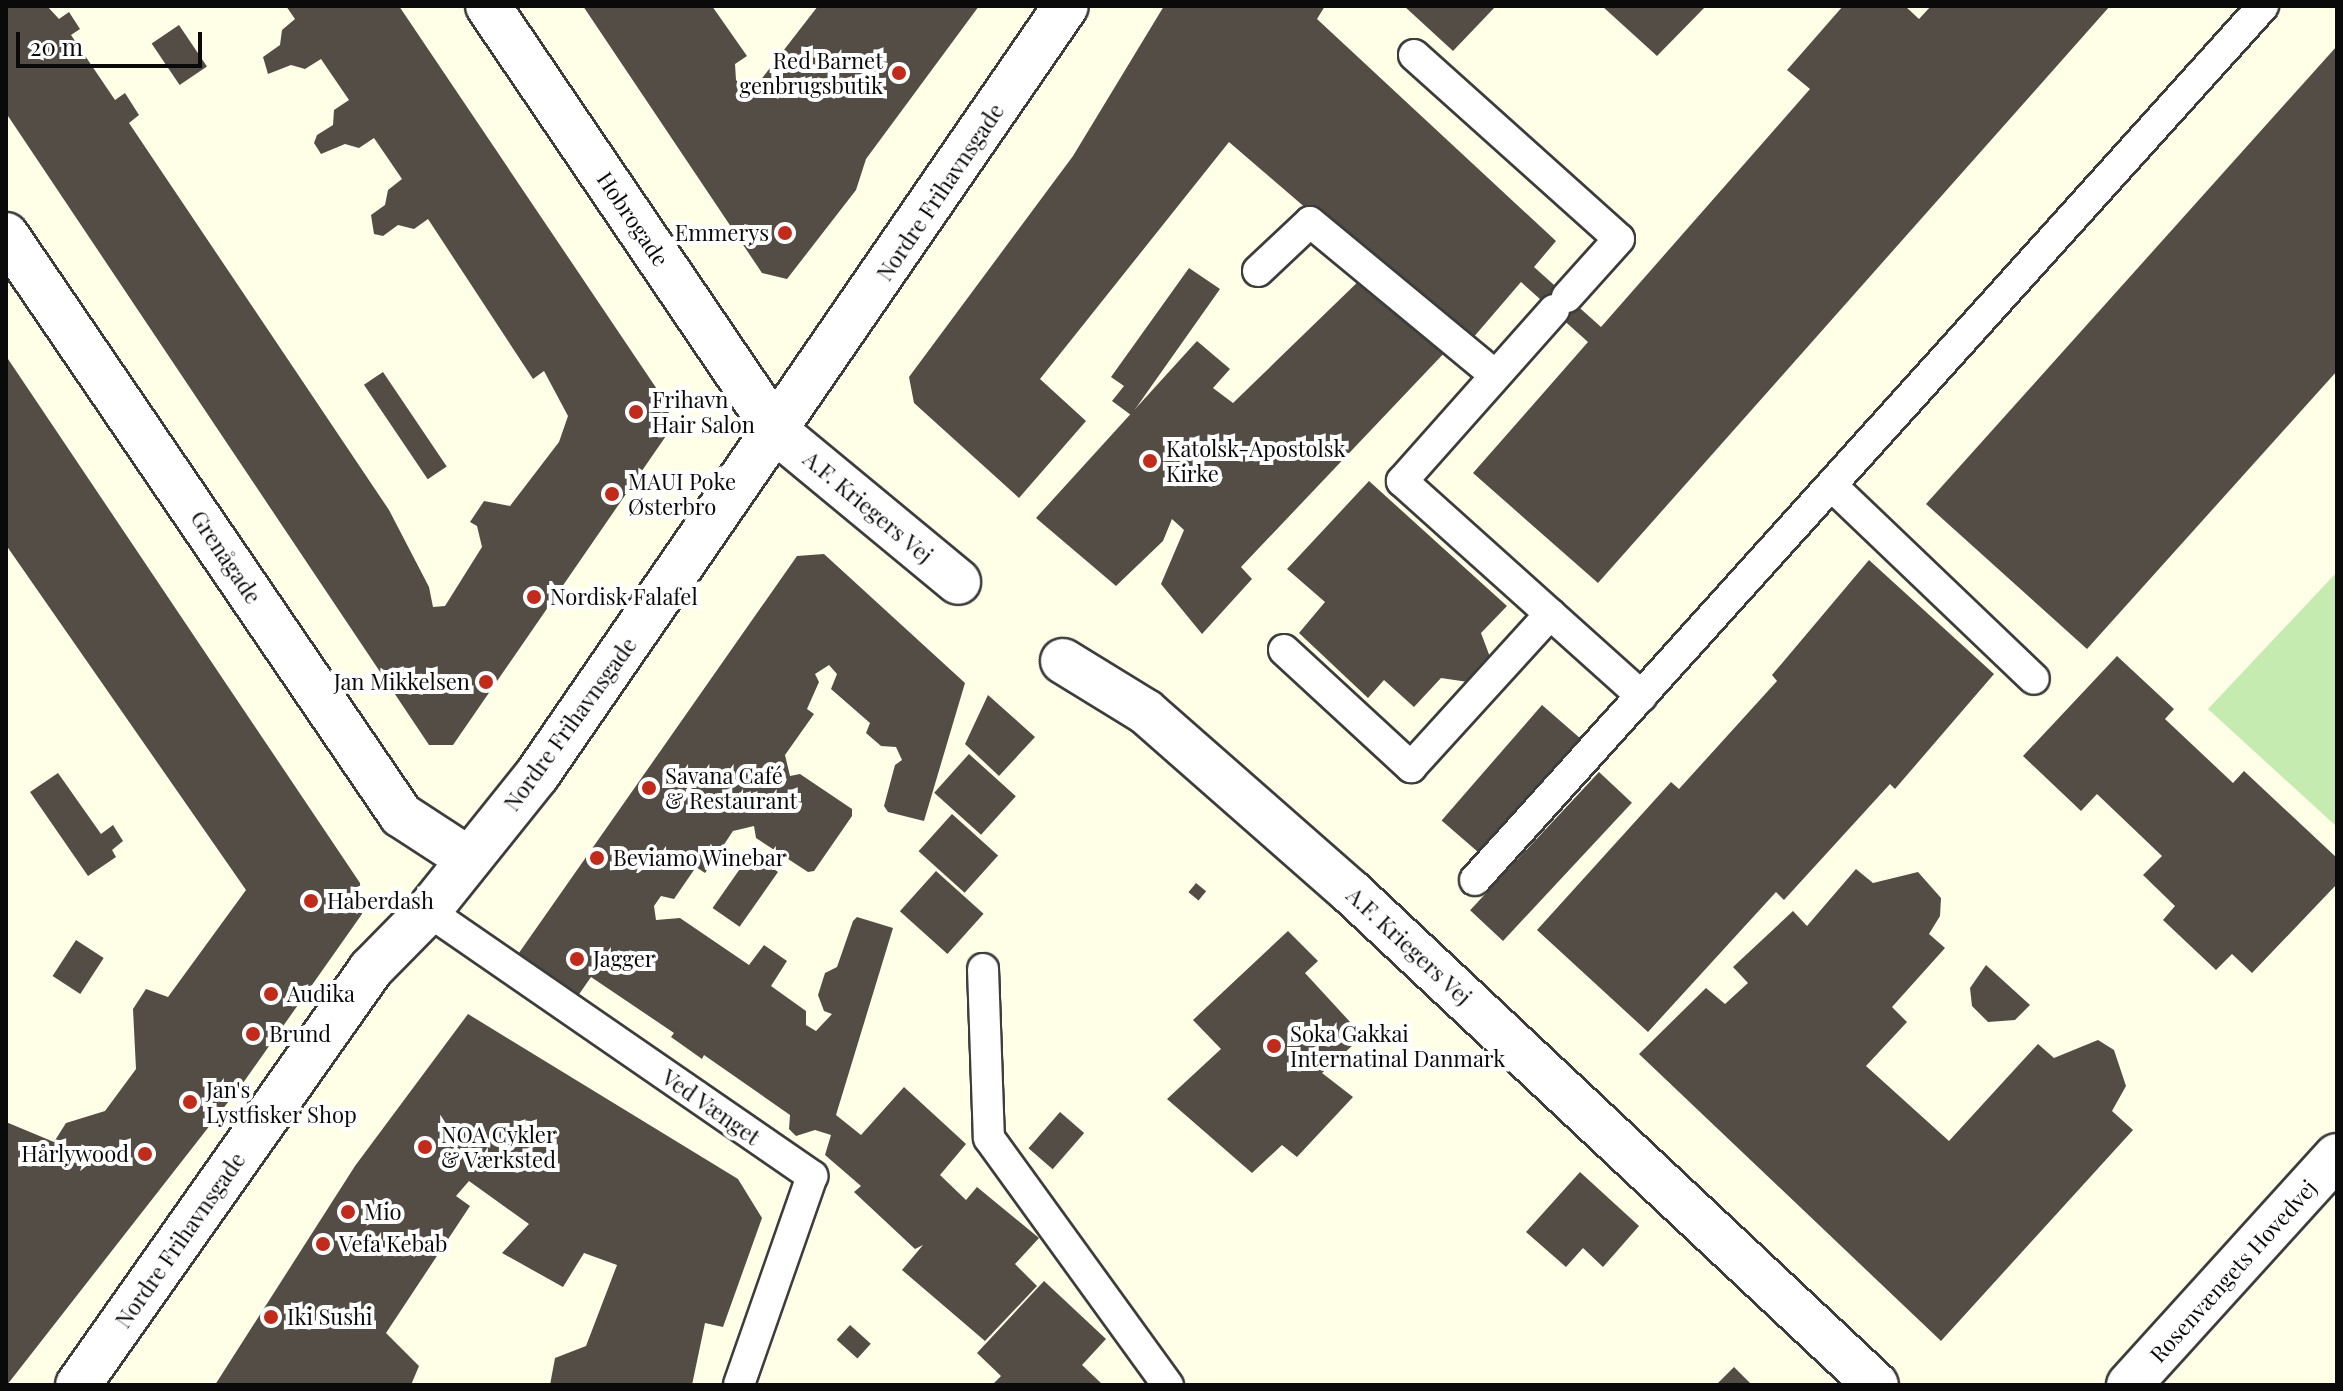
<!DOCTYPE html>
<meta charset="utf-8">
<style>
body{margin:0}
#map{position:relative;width:2343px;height:1391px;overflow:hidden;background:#fffee7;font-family:"Playfair Display",serif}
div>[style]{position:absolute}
.green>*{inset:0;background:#c6ebb0}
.building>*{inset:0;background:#534d46;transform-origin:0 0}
.roads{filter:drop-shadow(2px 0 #3d3d3d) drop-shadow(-2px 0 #3d3d3d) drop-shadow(0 2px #3d3d3d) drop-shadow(0 -2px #3d3d3d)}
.service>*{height:30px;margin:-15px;padding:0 15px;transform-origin:15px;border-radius:15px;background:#fff}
.minor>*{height:44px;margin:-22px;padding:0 22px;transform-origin:22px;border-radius:22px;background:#fff}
.tertiary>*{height:44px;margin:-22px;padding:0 22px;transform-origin:22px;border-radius:22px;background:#fff}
.dots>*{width:22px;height:22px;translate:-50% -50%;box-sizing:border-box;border:4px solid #fff;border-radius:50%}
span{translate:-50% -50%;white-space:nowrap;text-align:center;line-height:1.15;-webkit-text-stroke:8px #fff;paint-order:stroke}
.poi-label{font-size:22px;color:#0a0a0a}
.right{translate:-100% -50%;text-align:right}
.left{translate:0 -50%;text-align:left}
.street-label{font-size:22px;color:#0a0a0a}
.frame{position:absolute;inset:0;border:8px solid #0a0a0a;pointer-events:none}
.scale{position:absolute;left:16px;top:32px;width:186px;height:36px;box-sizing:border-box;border:4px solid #0a0a0a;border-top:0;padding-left:10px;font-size:24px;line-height:28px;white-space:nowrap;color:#0a0a0a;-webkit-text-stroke:6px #fff;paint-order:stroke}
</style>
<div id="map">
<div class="green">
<i style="clip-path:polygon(2337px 572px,2337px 827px,2208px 709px)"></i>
</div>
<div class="building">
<i style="clip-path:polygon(6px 6px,47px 6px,59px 19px,69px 12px,80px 29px,71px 35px,115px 100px,125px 93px,139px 115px,129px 123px,389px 510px,429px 587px,433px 607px,445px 606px,482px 547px,477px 526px,470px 522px,484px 501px,510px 506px,559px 442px,568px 416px,544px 371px,533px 379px,428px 219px,414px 229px,398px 225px,383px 236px,374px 234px,371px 215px,385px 205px,388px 190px,402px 179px,374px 138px,359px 148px,345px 144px,321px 154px,314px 143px,317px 135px,333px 125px,334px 110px,349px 100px,321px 59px,305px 69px,291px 65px,268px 74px,263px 57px,280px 45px,282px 30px,295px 19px,286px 6px,399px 6px,669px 407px,668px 433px,453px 745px,429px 745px,6px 113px)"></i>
<i style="clip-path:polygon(583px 6px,712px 6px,747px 56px,735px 64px,736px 80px,749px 95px,818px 6px,979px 6px,866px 159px,856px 190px,787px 279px,762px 273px)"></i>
<i style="clip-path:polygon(1164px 6px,1325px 6px,1317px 19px,1556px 241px,1534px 267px,1601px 327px,1810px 89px,1787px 70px,1843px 6px,1905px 6px,1919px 19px,1931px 6px,2110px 6px,1598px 583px,1473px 473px,1588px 342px,1521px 282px,1466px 346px,1229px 142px,1040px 379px,1086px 421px,1019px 498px,914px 403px,909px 377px,1073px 156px)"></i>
<i style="clip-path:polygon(1404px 6px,1496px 6px,1453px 51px)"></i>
<i style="clip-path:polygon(1602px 6px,1706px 6px,1657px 56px)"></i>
<i style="left:179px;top:25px;width:50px;height:33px;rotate:56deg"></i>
<i style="clip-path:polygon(2337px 46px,2337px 371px,2087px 649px,1926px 504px)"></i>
<i style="clip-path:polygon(1189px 268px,1220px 289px,1131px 415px,1112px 401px,1124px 386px,1111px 377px)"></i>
<i style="clip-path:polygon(1365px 275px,1447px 350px,1241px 567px,1252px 579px,1202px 634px,1161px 584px,1184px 530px,1172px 519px,1163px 541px,1116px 586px,1036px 518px,1197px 341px,1230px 369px,1213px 388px,1233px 403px)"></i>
<i style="clip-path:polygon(6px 356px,360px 883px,362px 914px,243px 1083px,7px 1385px,6px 1122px,54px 1142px,66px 1123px,105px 1111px,136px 1069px,133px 1009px,146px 989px,168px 997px,246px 890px,6px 545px)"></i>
<i style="left:383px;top:372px;width:114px;height:23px;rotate:56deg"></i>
<i style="clip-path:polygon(1369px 481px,1507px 606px,1481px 633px,1490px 657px,1468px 682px,1441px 678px,1414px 707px,1384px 680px,1368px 698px,1299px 633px,1325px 602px,1287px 569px)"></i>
<i style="clip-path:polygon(824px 554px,965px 683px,924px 821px,888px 812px,884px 806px,895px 765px,902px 760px,896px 747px,881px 746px,866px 733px,870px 723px,831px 689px,837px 674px,829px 665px,815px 674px,819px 682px,807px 709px,814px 714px,785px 755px,790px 776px,800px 774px,852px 809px,852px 816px,814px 871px,808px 872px,756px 838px,754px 826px,733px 831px,705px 873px,696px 867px,674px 899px,661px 896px,654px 906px,656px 920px,680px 918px,749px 965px,764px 945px,787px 961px,771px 986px,806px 1011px,806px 1025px,816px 1031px,832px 1014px,824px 1011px,818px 995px,825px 973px,837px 967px,853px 921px,857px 917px,893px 928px,836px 1115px,861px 1135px,904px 1087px,966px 1144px,940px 1175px,966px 1200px,977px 1187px,1039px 1238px,1015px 1264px,1037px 1286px,985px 1341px,902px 1270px,923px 1245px,915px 1249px,854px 1192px,861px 1186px,825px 1155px,831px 1135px,815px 1130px,796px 1136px,789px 1129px,790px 1115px,704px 1055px,702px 1059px,671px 1037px,674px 1033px,591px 977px,573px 1003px,514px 960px,797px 556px)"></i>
<i style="clip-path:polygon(1869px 560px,1994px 674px,1895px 789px,1890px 784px,1784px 900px,1776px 892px,1648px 1032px,1537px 930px,1671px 782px,1679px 789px,1777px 681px,1772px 675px)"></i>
<i style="clip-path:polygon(2117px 656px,2174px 709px,2165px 719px,2233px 783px,2244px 771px,2337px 858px,2337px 884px,2252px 973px,2232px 954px,2216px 970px,2163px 920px,2175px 906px,2143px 875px,2162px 856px,2097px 794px,2081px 811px,2023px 756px)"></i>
<i style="clip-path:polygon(988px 695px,1035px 737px,999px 776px,965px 744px)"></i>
<i style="left:1542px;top:705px;width:57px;height:153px;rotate:41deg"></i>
<i style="left:969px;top:754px;width:63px;height:52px;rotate:42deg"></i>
<i style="left:1599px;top:772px;width:45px;height:189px;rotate:43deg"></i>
<i style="clip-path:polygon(58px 773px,101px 834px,113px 825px,123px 841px,112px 850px,116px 857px,88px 876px,30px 792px)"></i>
<i style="left:952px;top:814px;width:62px;height:50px;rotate:42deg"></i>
<i style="left:751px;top:853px;width:33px;height:67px;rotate:35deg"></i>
<i style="clip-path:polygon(1856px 869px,1873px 883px,1918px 872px,1941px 898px,1940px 916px,1929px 934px,1945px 948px,1892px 1007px,1907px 1022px,1866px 1066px,1949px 1141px,2038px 1044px,2054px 1058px,2098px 1040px,2114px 1050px,2126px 1086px,2112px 1111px,2133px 1130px,1941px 1341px,1639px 1054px,1706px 988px,1725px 1004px,1748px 983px,1733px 967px,1793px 911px,1807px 926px)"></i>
<i style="left:936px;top:871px;width:64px;height:54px;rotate:42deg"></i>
<i style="left:1196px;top:883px;width:13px;height:12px;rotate:39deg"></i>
<i style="clip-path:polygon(1288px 931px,1318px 961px,1305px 973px,1363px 1036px,1322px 1073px,1353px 1097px,1297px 1157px,1282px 1145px,1252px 1173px,1167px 1099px,1221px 1049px,1193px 1020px)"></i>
<i style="left:76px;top:940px;width:33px;height:43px;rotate:33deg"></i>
<i style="clip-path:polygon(1986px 965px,2030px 1005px,2015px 1020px,1988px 1022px,1972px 1006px,1970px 988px)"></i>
<i style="clip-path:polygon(468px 1014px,738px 1179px,762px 1218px,723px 1327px,705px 1323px,692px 1385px,550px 1385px,555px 1358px,586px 1346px,617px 1265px,584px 1253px,563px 1287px,502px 1253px,529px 1224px,469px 1181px,456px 1196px,470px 1206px,386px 1333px,419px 1366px,411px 1385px,215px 1385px,355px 1166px)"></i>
<i style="left:1060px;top:1112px;width:32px;height:48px;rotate:41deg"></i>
<i style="clip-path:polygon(1580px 1172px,1639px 1226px,1603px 1267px,1583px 1248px,1566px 1267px,1526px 1232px)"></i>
<i style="clip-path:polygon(1044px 1281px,1106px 1339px,1082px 1365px,1103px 1385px,992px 1385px,1001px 1376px,977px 1353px)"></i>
<i style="left:850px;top:1325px;width:28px;height:20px;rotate:42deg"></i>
<i style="clip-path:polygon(1734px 1367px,1752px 1385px,1716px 1385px)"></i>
</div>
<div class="roads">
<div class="service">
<i style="left:1414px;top:55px;width:275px;rotate:41.9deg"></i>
<i style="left:1619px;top:239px;width:78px;rotate:131.9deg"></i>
<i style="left:1258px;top:271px;width:71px;rotate:-43.3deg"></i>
<i style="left:1310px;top:222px;width:240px;rotate:39.6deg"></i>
<i style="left:1554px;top:310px;width:229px;rotate:131.6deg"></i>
<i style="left:1402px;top:481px;width:322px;rotate:41.9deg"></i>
<i style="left:1832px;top:486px;width:279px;rotate:43.7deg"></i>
<i style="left:1284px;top:650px;width:173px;rotate:42.7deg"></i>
<i style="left:1411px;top:767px;width:207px;rotate:-47.7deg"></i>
<i style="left:1475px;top:880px;width:1177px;rotate:-47.96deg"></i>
<i style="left:428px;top:911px;width:467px;rotate:34.6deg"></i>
<i style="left:812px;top:1176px;width:221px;rotate:109.3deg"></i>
<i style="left:983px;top:969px;width:169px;rotate:88deg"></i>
<i style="left:989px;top:1138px;width:305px;rotate:54.1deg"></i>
</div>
<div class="minor">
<i style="left:488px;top:6px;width:515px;rotate:55.85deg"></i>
<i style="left:777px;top:432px;width:235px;rotate:39.6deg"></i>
<i style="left:6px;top:235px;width:702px;rotate:55.74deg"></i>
<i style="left:401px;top:815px;width:79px;rotate:33.1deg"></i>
<i style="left:1063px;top:661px;width:97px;rotate:31.6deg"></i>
<i style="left:1146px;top:712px;width:273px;rotate:41.3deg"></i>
<i style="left:1351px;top:892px;width:720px;rotate:43.2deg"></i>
<i style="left:2129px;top:1385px;width:309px;rotate:-47.8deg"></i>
</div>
<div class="tertiary">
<i style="left:78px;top:1385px;width:509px;rotate:-54.84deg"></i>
<i style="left:371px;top:969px;width:81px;rotate:-45.5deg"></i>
<i style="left:428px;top:911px;width:174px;rotate:-51.3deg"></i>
<i style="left:537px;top:775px;width:933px;rotate:-55.48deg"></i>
</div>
</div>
<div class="dots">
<i style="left:899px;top:73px;background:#c12b1c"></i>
<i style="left:785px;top:233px;background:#c12b1c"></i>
<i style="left:636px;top:412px;background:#c12b1c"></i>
<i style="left:1150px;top:461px;background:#c12b1c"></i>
<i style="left:612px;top:494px;background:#c12b1c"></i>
<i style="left:534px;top:597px;background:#c12b1c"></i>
<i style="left:486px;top:682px;background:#c12b1c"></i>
<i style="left:649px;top:788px;background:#c12b1c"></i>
<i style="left:597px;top:858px;background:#c12b1c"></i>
<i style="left:311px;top:901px;background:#c12b1c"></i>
<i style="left:577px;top:959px;background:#c12b1c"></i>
<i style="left:271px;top:994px;background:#c12b1c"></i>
<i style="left:253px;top:1034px;background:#c12b1c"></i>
<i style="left:1274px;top:1046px;background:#c12b1c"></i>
<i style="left:190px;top:1102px;background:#c12b1c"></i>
<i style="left:425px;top:1147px;background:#c12b1c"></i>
<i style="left:145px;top:1154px;background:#c12b1c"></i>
<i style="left:348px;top:1212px;background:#c12b1c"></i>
<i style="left:323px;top:1244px;background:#c12b1c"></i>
<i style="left:271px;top:1317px;background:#c12b1c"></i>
</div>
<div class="poi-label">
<span class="right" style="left:883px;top:73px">Red Barnet<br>genbrugsbutik</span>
<span class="right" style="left:769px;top:233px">Emmerys</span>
<span class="left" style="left:652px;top:412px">Frihavn<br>Hair Salon</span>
<span class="left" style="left:1166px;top:461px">Katolsk-Apostolsk<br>Kirke</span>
<span class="left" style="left:628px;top:494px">MAUI Poke<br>Østerbro</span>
<span class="left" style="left:550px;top:597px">Nordisk Falafel</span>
<span class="right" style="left:470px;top:682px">Jan Mikkelsen</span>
<span class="left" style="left:665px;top:788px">Savana Café<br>&amp; Restaurant</span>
<span class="left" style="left:613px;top:858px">Beviamo Winebar</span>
<span class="left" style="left:327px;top:901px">Haberdash</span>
<span class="left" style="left:593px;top:959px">Jagger</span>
<span class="left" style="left:287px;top:994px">Audika</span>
<span class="left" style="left:1290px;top:1046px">Soka Gakkai<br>Internatinal Danmark</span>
<span class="left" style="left:269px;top:1034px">Brund</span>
<span class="left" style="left:206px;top:1102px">Jan's<br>Lystfisker Shop</span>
<span class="left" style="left:441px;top:1147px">NOA Cykler<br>&amp; Værksted</span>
<span class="right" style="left:129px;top:1154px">Hårlywood</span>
<span class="left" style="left:364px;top:1212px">Mio</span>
<span class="left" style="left:339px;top:1244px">Vefa Kebab</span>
<span class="left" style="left:287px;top:1317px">Iki Sushi</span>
</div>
<div class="street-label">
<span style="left:940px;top:192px;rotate:-56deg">Nordre Frihavnsgade</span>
<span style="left:633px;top:219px;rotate:56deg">Hobrogade</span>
<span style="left:868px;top:507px;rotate:40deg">A.F. Kriegers Vej</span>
<span style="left:226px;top:557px;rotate:56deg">Grenågade</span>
<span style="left:570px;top:724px;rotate:-54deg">Nordre Frihavnsgade</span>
<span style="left:1409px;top:946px;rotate:43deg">A.F. Kriegers Vej</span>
<span style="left:711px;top:1107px;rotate:35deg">Ved Vænget</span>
<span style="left:180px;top:1240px;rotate:-55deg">Nordre Frihavnsgade</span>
<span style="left:2233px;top:1271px;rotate:-48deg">Rosenvængets Hovedvej</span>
</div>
<div class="frame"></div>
<div class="scale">20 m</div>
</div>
